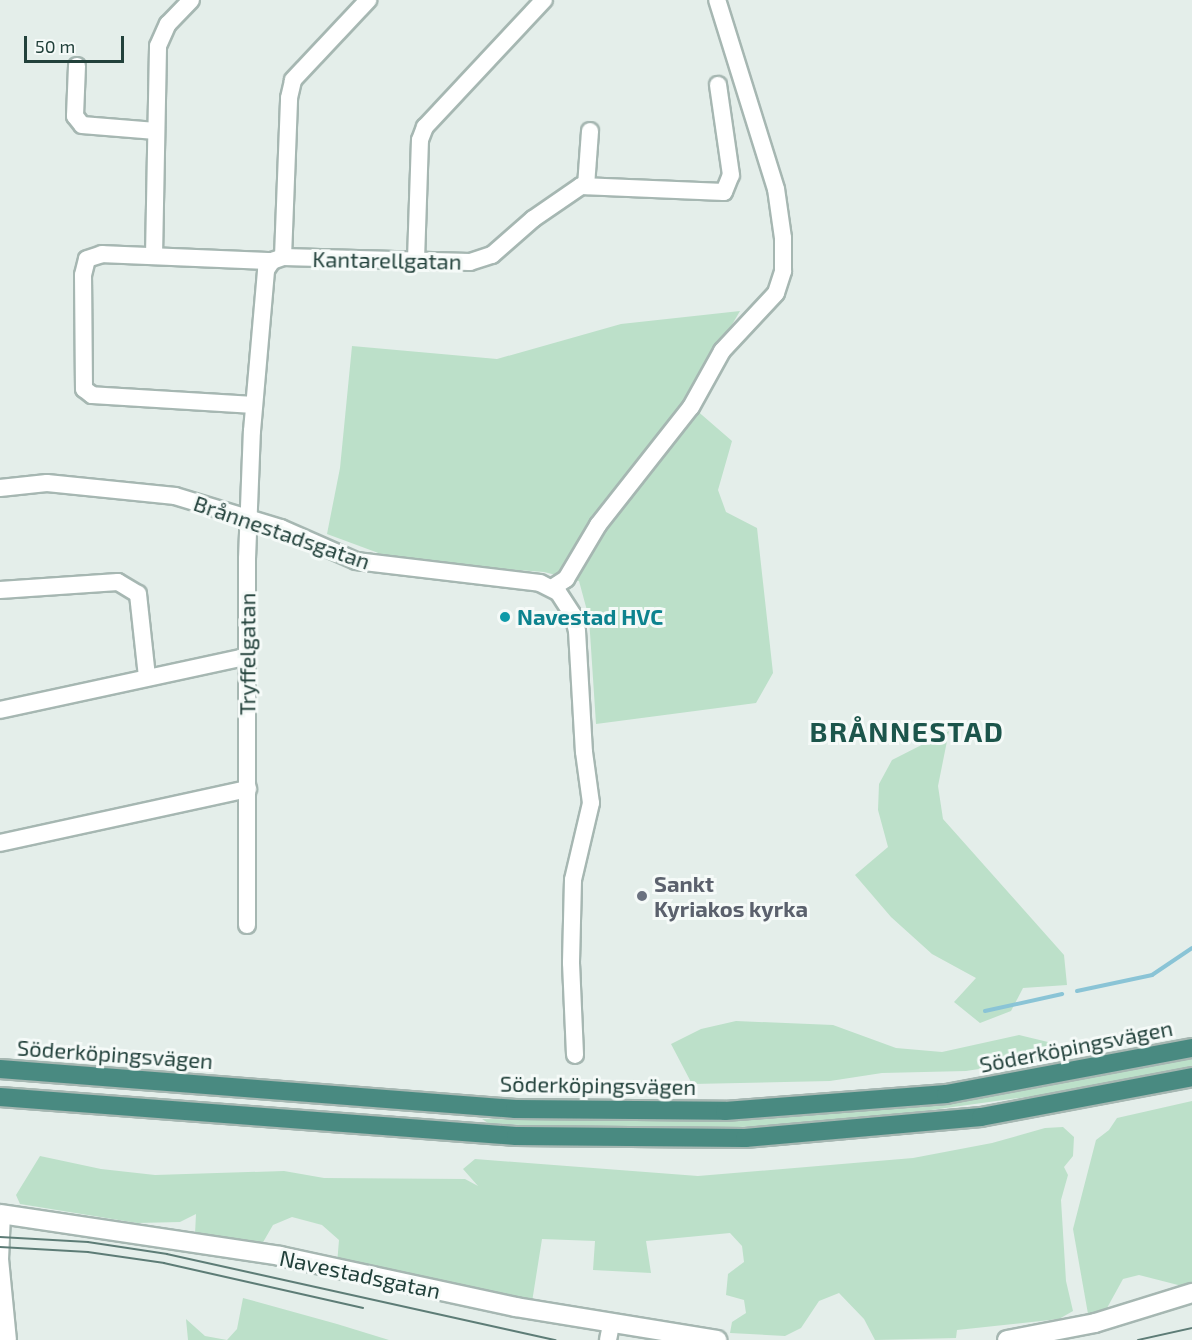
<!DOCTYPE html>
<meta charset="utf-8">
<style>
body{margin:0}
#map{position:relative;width:1192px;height:1340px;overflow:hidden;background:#e4eeea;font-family:"Exo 2",sans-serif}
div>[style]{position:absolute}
.green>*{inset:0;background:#bce0c9}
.stream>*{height:4px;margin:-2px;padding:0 2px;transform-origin:2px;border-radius:2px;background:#8ac4d6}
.roads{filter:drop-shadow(2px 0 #a6b7b2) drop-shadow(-2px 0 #a6b7b2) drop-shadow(0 2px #a6b7b2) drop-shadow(0 -2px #a6b7b2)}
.minor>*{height:16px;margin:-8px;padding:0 8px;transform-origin:8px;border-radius:8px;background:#fff}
.tertiary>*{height:18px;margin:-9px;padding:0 9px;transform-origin:9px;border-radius:9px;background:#fff}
.trunk>*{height:18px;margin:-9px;padding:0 9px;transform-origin:9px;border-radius:9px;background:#498a81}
.tram>*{height:1.5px;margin:-0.75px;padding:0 0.75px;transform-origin:0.75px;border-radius:0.75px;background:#5d7c76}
.dots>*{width:16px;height:16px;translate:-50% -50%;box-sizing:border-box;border:3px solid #f5faf8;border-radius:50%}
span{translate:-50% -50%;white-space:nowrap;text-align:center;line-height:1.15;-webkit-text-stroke:6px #f5faf8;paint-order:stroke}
.street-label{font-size:22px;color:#22413b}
.culture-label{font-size:22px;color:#0d838f;font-weight:700}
.left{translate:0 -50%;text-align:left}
.worship-label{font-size:22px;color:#5b616d;font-weight:700}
.district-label{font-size:28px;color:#1c554b;font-weight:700;letter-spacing:1.5px}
.scale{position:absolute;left:24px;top:36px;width:100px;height:27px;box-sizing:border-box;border:3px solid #22413b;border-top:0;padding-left:8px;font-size:18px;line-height:21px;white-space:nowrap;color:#22413b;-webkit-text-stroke:4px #f5faf8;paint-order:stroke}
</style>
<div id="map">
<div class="green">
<i style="clip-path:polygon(740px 311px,687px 402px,732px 441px,718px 490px,726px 512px,757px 528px,773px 673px,756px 703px,596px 724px,589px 618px,579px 581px,544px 572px,400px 561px,327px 534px,340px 468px,352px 346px,497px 359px,621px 324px)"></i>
<i style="clip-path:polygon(949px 731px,938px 786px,943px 819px,1064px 955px,1067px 985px,1023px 988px,1011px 1011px,980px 1023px,954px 1002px,976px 978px,932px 954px,891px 917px,855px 875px,888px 847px,878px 810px,879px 784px,892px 760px)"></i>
<i style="clip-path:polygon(736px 1021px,833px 1025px,896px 1048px,942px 1052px,1019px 1035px,1048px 1042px,1051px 1058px,966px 1071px,882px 1073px,830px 1081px,692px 1084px,671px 1044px,701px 1029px)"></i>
<i style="clip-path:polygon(1192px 1059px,1192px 1067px,1077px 1090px,859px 1120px,689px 1130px,586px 1129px,488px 1123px,482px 1119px,701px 1120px,828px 1113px,1014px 1092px)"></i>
<i style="clip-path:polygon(1192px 1101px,1192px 1282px,1182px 1286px,1139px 1275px,1123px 1279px,1107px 1308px,1088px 1314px,1073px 1229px,1096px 1140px,1109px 1130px,1117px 1118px)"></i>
<i style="clip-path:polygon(1063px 1127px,1074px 1137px,1073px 1156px,1064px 1167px,1068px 1175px,1061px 1200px,1066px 1281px,1073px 1311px,1059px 1319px,957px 1330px,956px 1338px,875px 1340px,864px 1319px,839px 1293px,819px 1301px,801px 1328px,785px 1336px,730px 1333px,732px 1322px,746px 1313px,744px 1300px,726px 1295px,728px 1274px,744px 1262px,742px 1246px,730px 1233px,646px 1241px,651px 1273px,593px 1270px,595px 1241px,542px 1239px,532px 1302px,337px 1264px,339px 1240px,322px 1225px,292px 1217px,273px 1225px,262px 1244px,195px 1234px,196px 1214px,180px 1222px,137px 1223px,20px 1204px,16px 1195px,40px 1156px,101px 1169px,155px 1175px,284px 1171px,324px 1178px,465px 1179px,478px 1186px,463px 1169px,475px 1159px,698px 1176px,913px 1158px,992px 1143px,1045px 1128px)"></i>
<i style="clip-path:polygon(243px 1298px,337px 1324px,389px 1340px,188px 1340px,186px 1319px,205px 1336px,227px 1340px,237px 1329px)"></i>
</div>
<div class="stream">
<i style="left:1077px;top:991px;width:77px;rotate:-12deg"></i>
<i style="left:1152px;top:975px;width:48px;rotate:-34deg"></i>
<i style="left:985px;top:1011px;width:79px;rotate:-12.4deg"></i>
</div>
<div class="roads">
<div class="minor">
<i style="left:77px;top:66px;width:50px;rotate:92.3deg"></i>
<i style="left:75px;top:116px;width:11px;rotate:52deg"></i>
<i style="left:82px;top:125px;width:74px;rotate:4.6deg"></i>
<i style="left:586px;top:186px;width:55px;rotate:-85.8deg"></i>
<i style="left:154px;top:256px;width:210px;rotate:-88.9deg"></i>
<i style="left:158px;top:46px;width:24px;rotate:-66deg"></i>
<i style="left:168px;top:24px;width:33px;rotate:-46deg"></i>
<i style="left:283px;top:257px;width:159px;rotate:-87.8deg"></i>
<i style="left:289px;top:98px;width:18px;rotate:-77deg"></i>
<i style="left:293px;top:80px;width:110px;rotate:-46.8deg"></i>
<i style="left:416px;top:260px;width:120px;rotate:-88.1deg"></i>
<i style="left:420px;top:140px;width:14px;rotate:-69deg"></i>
<i style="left:425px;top:127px;width:174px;rotate:-46.9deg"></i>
<i style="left:254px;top:405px;width:162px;rotate:-176.5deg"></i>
<i style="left:92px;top:395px;width:10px;rotate:-143deg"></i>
<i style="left:84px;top:389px;width:114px;rotate:-90.5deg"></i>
<i style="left:83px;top:275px;width:16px;rotate:-76deg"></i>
<i style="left:87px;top:259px;width:16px;rotate:-18deg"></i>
<i style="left:102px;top:254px;width:170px;rotate:2.4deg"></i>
<i style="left:0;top:488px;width:47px;rotate:-6.1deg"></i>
<i style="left:47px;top:483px;width:129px;rotate:5.8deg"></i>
<i style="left:175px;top:496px;width:111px;rotate:16.8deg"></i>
<i style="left:281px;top:528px;width:82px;rotate:23.7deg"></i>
<i style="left:356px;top:561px;width:185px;rotate:6.8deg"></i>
<i style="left:540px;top:583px;width:20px;rotate:27deg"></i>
<i style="left:558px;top:592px;width:27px;rotate:57deg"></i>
<i style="left:573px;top:615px;width:16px;rotate:76deg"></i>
<i style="left:577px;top:631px;width:121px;rotate:86.7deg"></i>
<i style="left:584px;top:752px;width:51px;rotate:82.2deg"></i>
<i style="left:591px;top:803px;width:79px;rotate:103.2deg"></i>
<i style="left:573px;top:880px;width:83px;rotate:91.4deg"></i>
<i style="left:571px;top:963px;width:92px;rotate:87.5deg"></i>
<i style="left:552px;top:588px;width:17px;rotate:-33deg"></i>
<i style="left:566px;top:579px;width:63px;rotate:-59.3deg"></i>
<i style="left:598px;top:525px;width:150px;rotate:-51.8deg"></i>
<i style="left:691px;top:407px;width:64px;rotate:-61deg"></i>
<i style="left:722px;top:351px;width:79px;rotate:-47deg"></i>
<i style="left:776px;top:293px;width:23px;rotate:-72deg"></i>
<i style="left:783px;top:271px;width:33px;rotate:-90deg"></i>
<i style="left:783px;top:238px;width:49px;rotate:-98.1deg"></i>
<i style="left:776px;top:189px;width:198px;rotate:-107.3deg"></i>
<i style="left:0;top:590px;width:118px;rotate:-3.9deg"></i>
<i style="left:118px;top:582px;width:23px;rotate:31deg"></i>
<i style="left:138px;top:594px;width:83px;rotate:83.8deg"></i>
<i style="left:0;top:710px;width:252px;rotate:-12.2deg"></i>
<i style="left:0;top:843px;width:254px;rotate:-12.3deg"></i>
<i style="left:247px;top:925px;width:366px;rotate:-90deg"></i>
<i style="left:247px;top:559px;width:128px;rotate:-87.8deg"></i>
<i style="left:252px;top:431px;width:162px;rotate:-85deg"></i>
<i style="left:266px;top:270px;width:11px;rotate:-56deg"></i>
<i style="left:272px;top:261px;width:12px;rotate:-20deg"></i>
<i style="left:283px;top:257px;width:187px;rotate:1.5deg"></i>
<i style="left:470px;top:262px;width:23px;rotate:-18deg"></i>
<i style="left:492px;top:255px;width:55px;rotate:-41.3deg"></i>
<i style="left:533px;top:219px;width:58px;rotate:-34.5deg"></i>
<i style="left:581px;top:186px;width:143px;rotate:2.4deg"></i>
<i style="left:724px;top:192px;width:18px;rotate:-68deg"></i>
<i style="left:731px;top:175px;width:91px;rotate:-98.2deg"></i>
<i style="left:2px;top:1214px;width:45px;rotate:92.5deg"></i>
<i style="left:0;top:1259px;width:81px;rotate:84.4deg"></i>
<i style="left:608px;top:1340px;width:16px;rotate:-79deg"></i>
</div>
<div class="tertiary">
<i style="left:0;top:1214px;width:283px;rotate:8.5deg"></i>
<i style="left:280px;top:1256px;width:241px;rotate:12.2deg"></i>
<i style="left:516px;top:1307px;width:204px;rotate:9.3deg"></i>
<i style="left:1007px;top:1340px;width:90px;rotate:-10.9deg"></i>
<i style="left:1095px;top:1323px;width:102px;rotate:-17.2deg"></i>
</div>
<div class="trunk">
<i style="left:0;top:1069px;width:517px;rotate:4.44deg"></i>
<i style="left:515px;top:1109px;width:210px;rotate:0.5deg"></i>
<i style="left:725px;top:1111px;width:222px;rotate:-4.4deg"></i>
<i style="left:946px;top:1094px;width:250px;rotate:-10.6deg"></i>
<i style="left:0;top:1097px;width:517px;rotate:4.32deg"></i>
<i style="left:516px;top:1136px;width:229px;rotate:0.5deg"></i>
<i style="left:745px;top:1138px;width:237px;rotate:-5.1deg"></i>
<i style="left:981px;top:1117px;width:215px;rotate:-10.7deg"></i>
</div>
</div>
<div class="tram">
<i style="left:0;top:1237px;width:88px;rotate:3.3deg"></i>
<i style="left:88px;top:1242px;width:80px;rotate:8.6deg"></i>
<i style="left:167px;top:1254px;width:398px;rotate:12.5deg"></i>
<i style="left:0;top:1247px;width:88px;rotate:3.3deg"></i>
<i style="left:88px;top:1252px;width:77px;rotate:8.2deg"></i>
<i style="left:164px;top:1263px;width:204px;rotate:12.7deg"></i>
<i style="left:1138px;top:1340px;width:55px;rotate:-12.5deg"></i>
</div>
<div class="dots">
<i style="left:505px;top:617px;background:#0f9aa8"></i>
<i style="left:642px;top:896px;background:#6b7280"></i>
</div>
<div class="street-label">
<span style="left:387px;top:260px;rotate:1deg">Kantarellgatan</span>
<span style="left:282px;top:532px;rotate:19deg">Brånnestadsgatan</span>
<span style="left:247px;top:654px;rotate:-90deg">Tryffelgatan</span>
<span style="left:1076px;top:1046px;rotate:-11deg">Söderköpingsvägen</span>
<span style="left:115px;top:1054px;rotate:4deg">Söderköpingsvägen</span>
<span style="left:598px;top:1085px;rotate:1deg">Söderköpingsvägen</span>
<span style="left:360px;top:1274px;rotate:12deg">Navestadsgatan</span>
</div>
<div class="culture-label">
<span class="left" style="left:517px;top:617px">Navestad HVC</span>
</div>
<div class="worship-label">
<span class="left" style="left:654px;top:896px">Sankt<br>Kyriakos kyrka</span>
</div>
<div class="district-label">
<span style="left:907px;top:731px">BRÅNNESTAD</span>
</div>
<div class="scale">50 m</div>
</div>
